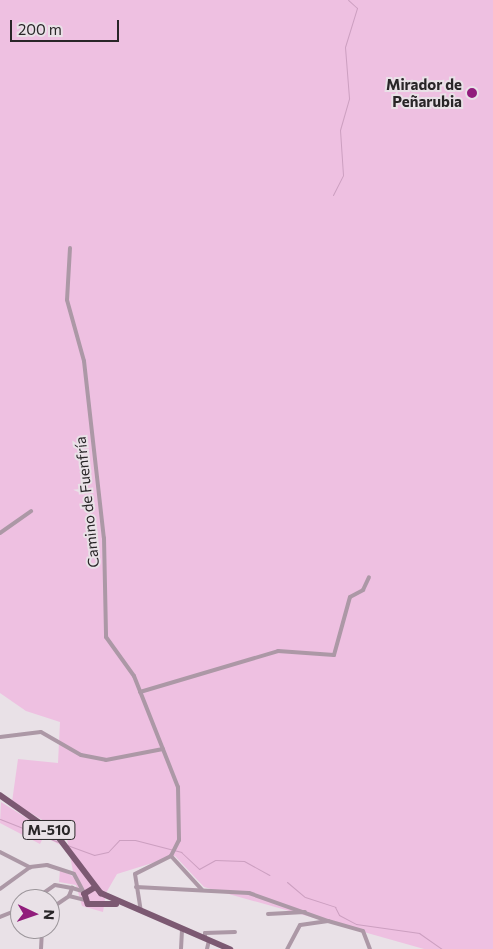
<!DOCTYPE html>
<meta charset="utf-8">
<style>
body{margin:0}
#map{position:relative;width:493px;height:949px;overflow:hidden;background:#e9e1e7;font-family:Commissioner,sans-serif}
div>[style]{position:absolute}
.green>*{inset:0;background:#eec0e1}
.stream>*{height:1px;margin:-0.5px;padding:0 0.5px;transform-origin:0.5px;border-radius:0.5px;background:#cc9fc0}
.street>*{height:4px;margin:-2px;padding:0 2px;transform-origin:2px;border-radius:2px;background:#ac98a6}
.primary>*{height:5.5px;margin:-2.75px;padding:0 2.75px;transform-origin:2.75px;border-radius:2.75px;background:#7c5972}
.dots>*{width:14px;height:14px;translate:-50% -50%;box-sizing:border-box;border:2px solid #e9e1e7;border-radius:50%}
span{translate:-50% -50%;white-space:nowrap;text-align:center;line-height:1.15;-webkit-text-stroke:4px #e9e1e7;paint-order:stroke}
.shield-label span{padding:1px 4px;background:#e9e1e7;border:1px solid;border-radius:4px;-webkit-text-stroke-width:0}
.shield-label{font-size:14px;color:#292628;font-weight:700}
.poi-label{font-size:15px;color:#292628;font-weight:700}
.right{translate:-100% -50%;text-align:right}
.street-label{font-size:15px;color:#292628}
.north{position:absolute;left:10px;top:889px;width:50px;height:50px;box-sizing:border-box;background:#e9e1e7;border:1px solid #9c969b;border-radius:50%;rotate:93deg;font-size:14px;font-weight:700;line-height:20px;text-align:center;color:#292628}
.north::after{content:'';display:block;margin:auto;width:18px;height:22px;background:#911d7c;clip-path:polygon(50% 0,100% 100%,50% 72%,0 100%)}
.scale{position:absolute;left:10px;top:20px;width:109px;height:22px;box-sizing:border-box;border:2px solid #292628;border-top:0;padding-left:6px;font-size:15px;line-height:18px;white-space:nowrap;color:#292628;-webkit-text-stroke:4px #e9e1e7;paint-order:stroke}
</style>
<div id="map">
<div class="green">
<i style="clip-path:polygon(0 0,493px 0,493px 949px,424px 949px,204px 887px,175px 856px,117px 874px,106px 893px,103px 912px,82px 906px,76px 885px,59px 882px,60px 869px,74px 877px,66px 834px,12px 802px,18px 759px,58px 763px,60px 722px,26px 711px,0 693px)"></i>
<i style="clip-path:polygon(1px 802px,52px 834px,60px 845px,44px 836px,40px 844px,0 823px)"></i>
</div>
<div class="stream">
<i style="left:333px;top:195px;width:22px;rotate:-63deg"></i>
<i style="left:343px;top:175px;width:45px;rotate:-93.8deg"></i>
<i style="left:340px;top:130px;width:33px;rotate:-74deg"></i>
<i style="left:349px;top:98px;width:51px;rotate:-94.5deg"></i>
<i style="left:345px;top:47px;width:41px;rotate:-72.9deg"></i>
<i style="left:357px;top:8px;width:12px;rotate:-138deg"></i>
<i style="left:0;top:819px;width:62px;rotate:21.6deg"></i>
<i style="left:67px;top:845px;width:29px;rotate:20deg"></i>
<i style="left:94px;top:855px;width:14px;rotate:-12deg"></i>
<i style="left:108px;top:852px;width:16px;rotate:-47deg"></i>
<i style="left:119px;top:840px;width:16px"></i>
<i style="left:135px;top:840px;width:48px;rotate:14.6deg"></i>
<i style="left:181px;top:852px;width:25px;rotate:43deg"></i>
<i style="left:199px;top:869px;width:18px;rotate:-29deg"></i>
<i style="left:215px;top:860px;width:29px;rotate:2deg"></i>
<i style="left:244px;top:861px;width:29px;rotate:29deg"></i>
<i style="left:287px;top:882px;width:23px;rotate:40deg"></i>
<i style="left:305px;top:897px;width:32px;rotate:18deg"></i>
<i style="left:335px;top:907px;width:9px;rotate:63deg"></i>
<i style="left:339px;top:915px;width:19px;rotate:28deg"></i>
<i style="left:356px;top:924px;width:64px;rotate:8.1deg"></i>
<i style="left:419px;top:933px;width:28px;rotate:35deg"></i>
</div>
<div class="street">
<i style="left:70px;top:248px;width:52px;rotate:93.3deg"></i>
<i style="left:67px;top:300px;width:63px;rotate:74.4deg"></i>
<i style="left:84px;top:361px;width:178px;rotate:83.6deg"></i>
<i style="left:104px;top:538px;width:99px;rotate:88.8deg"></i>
<i style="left:106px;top:637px;width:48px;rotate:54.3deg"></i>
<i style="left:134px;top:676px;width:119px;rotate:68.4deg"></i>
<i style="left:178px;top:787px;width:53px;rotate:88.9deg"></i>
<i style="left:179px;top:840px;width:18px;rotate:117deg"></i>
<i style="left:171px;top:856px;width:40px;rotate:153.4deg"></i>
<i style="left:135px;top:874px;width:36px;rotate:81deg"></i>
<i style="left:0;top:533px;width:38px;rotate:-35deg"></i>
<i style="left:140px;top:692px;width:144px;rotate:-16.5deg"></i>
<i style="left:278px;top:651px;width:56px;rotate:4.1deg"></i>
<i style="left:334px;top:655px;width:60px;rotate:-74.6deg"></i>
<i style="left:350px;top:597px;width:15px;rotate:-28deg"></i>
<i style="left:363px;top:590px;width:14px;rotate:-65deg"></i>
<i style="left:0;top:737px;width:41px;rotate:-7deg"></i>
<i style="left:41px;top:732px;width:46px;rotate:29.9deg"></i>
<i style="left:81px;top:755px;width:25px;rotate:11deg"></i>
<i style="left:106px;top:760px;width:58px;rotate:-10.9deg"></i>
<i style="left:0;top:852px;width:34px;rotate:27deg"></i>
<i style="left:171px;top:856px;width:46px;rotate:47.6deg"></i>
<i style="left:136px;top:887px;width:113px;rotate:3deg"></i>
<i style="left:249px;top:893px;width:84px;rotate:19.5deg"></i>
<i style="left:328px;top:921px;width:28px;rotate:172deg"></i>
<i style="left:300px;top:925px;width:27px;rotate:118deg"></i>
<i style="left:0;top:889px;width:37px;rotate:-36deg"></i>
<i style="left:30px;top:867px;width:17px;rotate:-7deg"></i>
<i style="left:47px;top:865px;width:28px;rotate:18deg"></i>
<i style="left:74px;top:874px;width:19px;rotate:62deg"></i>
<i style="left:69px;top:896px;width:9px;rotate:-69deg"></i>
<i style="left:72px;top:888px;width:10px;rotate:17deg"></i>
<i style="left:69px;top:896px;width:16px;rotate:14deg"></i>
<i style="left:35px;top:899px;width:24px;rotate:-35deg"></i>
<i style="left:55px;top:885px;width:17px;rotate:10deg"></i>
<i style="left:50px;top:909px;width:23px;rotate:-34deg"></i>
<i style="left:268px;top:914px;width:37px;rotate:-3deg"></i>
<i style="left:0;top:917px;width:22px;rotate:-22deg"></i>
<i style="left:328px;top:921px;width:36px;rotate:16deg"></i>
<i style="left:363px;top:931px;width:19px;rotate:69deg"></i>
<i style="left:205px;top:938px;width:5px;rotate:-90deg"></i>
<i style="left:205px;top:933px;width:30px;rotate:-2deg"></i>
<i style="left:41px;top:949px;width:20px;rotate:-87deg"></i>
<i style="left:181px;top:949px;width:20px;rotate:-87deg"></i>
<i style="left:207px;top:949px;width:9px;rotate:-77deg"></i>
</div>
<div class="primary">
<i style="left:0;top:795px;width:70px;rotate:35.1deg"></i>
<i style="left:57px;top:835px;width:73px;rotate:52.8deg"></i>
<i style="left:101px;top:893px;width:141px;rotate:23.5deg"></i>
<i style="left:95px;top:888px;width:12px;rotate:149deg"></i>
<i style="left:85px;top:894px;width:10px;rotate:73deg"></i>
<i style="left:88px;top:904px;width:28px"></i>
</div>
<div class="dots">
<i style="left:472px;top:93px;background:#911d7c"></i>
</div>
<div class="shield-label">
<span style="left:49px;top:830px">M-510</span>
</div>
<div class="poi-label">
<span class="right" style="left:462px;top:93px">Mirador de<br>Peñarubia</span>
</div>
<div class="street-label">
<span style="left:87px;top:502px;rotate:-96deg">Camino de Fuenfría</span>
</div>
<div class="north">N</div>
<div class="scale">200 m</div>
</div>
